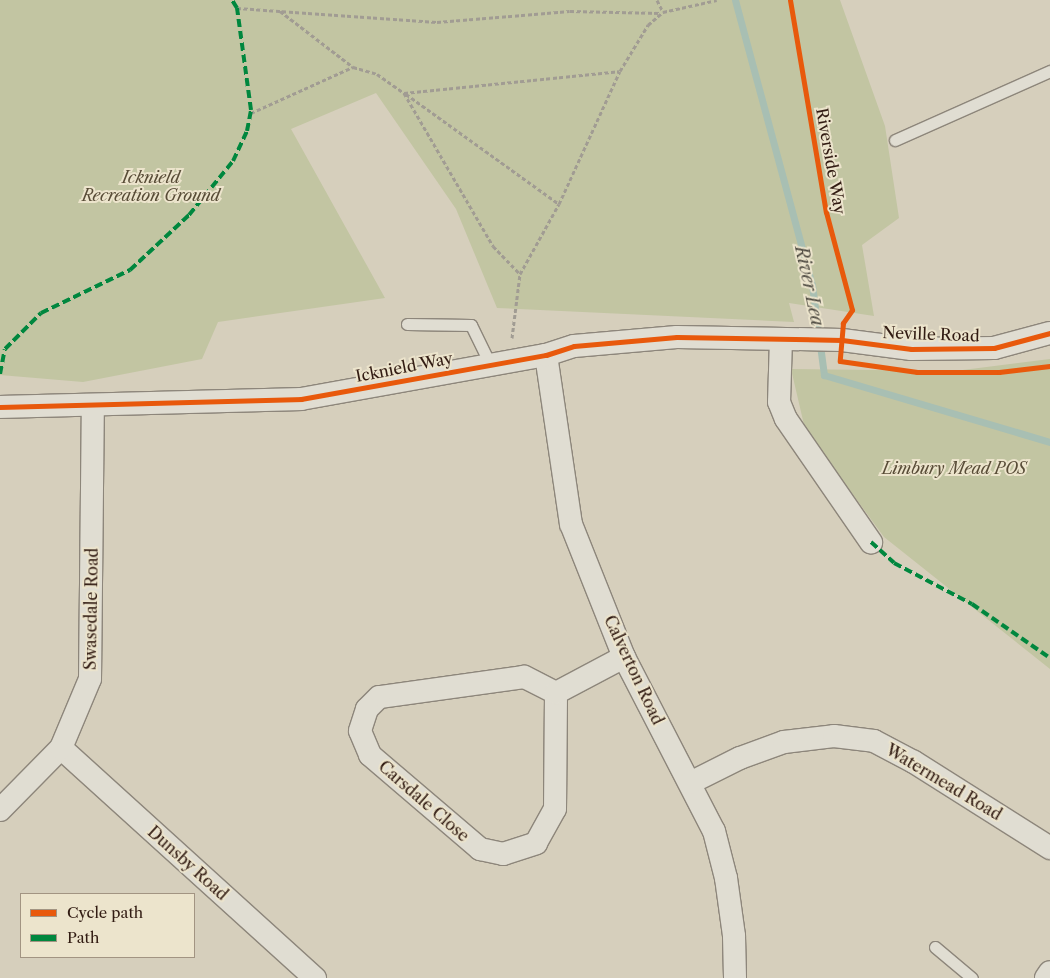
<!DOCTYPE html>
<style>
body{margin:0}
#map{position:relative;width:1050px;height:978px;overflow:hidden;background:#d6cfbc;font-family:"Libre Caslon Text",serif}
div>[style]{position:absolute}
.green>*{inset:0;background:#c2c5a2}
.stream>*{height:7px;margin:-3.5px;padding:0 3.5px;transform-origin:3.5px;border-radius:3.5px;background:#a8bfb3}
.path>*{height:3px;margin-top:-1.5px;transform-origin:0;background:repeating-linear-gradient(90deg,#a19c93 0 4px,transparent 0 6.5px)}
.roads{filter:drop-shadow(1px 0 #8d867b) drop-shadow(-1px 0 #8d867b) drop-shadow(0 1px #8d867b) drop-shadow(0 -1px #8d867b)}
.service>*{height:11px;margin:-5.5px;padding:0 5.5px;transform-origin:5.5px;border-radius:5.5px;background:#e0ddd2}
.minor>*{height:22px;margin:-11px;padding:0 11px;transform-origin:11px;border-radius:11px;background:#e0ddd2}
.quiet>*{height:4px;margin-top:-2px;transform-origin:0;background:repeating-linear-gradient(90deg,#00873e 0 8px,transparent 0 12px)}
.cycleway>*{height:5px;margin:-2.5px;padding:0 2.5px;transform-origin:2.5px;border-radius:2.5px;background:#e8590c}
span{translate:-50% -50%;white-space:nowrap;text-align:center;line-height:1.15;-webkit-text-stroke:4px #ece4cc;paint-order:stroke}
.street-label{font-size:16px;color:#321c13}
.park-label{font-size:16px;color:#584c37;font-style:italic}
.water-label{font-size:18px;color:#4f4b42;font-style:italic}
.legend{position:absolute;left:20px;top:893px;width:175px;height:65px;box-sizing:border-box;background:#ece4cc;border:1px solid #a29482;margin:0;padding:6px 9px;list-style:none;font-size:15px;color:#321c13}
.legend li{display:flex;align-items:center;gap:10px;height:25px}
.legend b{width:25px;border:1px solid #a29482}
</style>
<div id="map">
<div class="green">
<i style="clip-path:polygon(0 0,840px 0,885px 126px,899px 218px,862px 245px,874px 316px,789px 303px,794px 322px,497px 308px,456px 209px,376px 93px,291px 129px,385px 298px,218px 322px,202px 359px,83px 382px,0 375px)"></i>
<i style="clip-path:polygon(1050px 359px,1050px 669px,884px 537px,805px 429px,791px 369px,955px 371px)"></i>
</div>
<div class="stream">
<i style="left:735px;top:0;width:295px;rotate:74.9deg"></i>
<i style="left:812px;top:285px;width:91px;rotate:82.4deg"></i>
<i style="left:824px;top:375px;width:236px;rotate:16.5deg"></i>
</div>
<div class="path">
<i style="left:657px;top:0;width:13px;rotate:63deg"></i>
<i style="left:237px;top:8px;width:200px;rotate:4deg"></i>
<i style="left:437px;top:22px;width:133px;rotate:-4.7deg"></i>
<i style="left:570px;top:11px;width:91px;rotate:1.3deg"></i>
<i style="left:280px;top:11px;width:92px;rotate:37.5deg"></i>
<i style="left:404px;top:93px;width:177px;rotate:59.8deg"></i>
<i style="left:493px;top:246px;width:39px;rotate:46deg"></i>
<i style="left:406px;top:94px;width:188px;rotate:35.7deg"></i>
<i style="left:251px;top:113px;width:112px;rotate:-24.3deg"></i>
<i style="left:353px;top:67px;width:25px;rotate:16deg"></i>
<i style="left:377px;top:74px;width:33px;rotate:35deg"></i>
<i style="left:404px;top:93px;width:216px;rotate:-5.8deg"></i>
<i style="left:512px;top:338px;width:64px;rotate:-82.9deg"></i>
<i style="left:520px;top:274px;width:80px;rotate:-60.9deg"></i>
<i style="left:559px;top:204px;width:146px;rotate:-65.4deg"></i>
<i style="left:620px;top:71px;width:54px;rotate:-58.7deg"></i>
<i style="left:648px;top:25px;width:20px;rotate:-41deg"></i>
<i style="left:663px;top:12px;width:55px;rotate:-12.5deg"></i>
</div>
<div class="roads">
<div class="service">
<i style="left:895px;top:140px;width:170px;rotate:-24deg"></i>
<i style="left:407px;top:324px;width:64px;rotate:0.9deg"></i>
<i style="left:471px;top:325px;width:43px;rotate:64deg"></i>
<i style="left:935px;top:947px;width:48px;rotate:40deg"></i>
</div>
<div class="minor">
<i style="left:781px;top:339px;width:63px;rotate:91.8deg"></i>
<i style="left:779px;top:402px;width:18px;rotate:68deg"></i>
<i style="left:786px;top:419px;width:150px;rotate:55.4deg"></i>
<i style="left:546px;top:355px;width:171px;rotate:81.6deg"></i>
<i style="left:571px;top:524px;width:143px;rotate:68.3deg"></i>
<i style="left:624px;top:657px;width:196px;rotate:62.7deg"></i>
<i style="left:714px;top:831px;width:49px;rotate:75.7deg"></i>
<i style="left:726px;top:878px;width:59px;rotate:82.1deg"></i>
<i style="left:734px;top:936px;width:42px;rotate:88.6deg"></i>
<i style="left:0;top:407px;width:301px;rotate:-1.5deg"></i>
<i style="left:301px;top:399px;width:249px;rotate:-10.2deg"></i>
<i style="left:546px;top:355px;width:29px;rotate:-18deg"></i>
<i style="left:574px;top:346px;width:103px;rotate:-5deg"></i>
<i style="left:677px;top:337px;width:165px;rotate:1deg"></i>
<i style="left:842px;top:340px;width:70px;rotate:7.4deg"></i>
<i style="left:911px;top:349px;width:83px;rotate:-0.7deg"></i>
<i style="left:994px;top:348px;width:58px;rotate:-15deg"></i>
<i style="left:556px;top:693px;width:36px;rotate:-153deg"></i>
<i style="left:524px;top:677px;width:146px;rotate:172.1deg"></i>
<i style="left:379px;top:697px;width:17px;rotate:135deg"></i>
<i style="left:367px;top:709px;width:23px;rotate:108deg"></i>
<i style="left:360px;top:731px;width:26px;rotate:67deg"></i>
<i style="left:370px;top:755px;width:145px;rotate:40.5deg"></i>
<i style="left:480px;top:849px;width:24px;rotate:12deg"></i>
<i style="left:503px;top:854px;width:35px;rotate:-18deg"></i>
<i style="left:536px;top:843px;width:39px;rotate:-61deg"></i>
<i style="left:555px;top:809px;width:116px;rotate:-89.5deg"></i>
<i style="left:556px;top:693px;width:77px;rotate:-27.9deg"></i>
<i style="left:61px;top:748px;width:343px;rotate:42.2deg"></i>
<i style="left:690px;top:783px;width:56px;rotate:-26.6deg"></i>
<i style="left:740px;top:758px;width:47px;rotate:-20deg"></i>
<i style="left:784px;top:742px;width:50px;rotate:-6.8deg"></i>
<i style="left:834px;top:736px;width:40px;rotate:7.1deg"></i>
<i style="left:874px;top:741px;width:45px;rotate:27.7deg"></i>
<i style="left:914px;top:762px;width:161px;rotate:32.3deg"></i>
<i style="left:0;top:810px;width:87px;rotate:-45.5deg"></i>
<i style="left:61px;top:748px;width:75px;rotate:-67.2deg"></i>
<i style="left:90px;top:679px;width:273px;rotate:-89.4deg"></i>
<i style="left:1046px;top:978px;width:7px;rotate:-56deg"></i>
</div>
</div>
<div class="quiet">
<i style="left:0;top:374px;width:25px;rotate:-79deg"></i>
<i style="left:5px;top:349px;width:51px;rotate:-45deg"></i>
<i style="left:41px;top:313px;width:99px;rotate:-25.8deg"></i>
<i style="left:130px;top:270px;width:81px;rotate:-43deg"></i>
<i style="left:189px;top:215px;width:70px;rotate:-50.8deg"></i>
<i style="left:233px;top:161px;width:33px;rotate:-65deg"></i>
<i style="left:247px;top:131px;width:21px;rotate:-79deg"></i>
<i style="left:251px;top:110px;width:103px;rotate:-97.8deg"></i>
<i style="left:237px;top:8px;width:9px;rotate:-122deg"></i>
<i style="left:871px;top:542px;width:31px;rotate:42deg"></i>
<i style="left:894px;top:563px;width:88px;rotate:27.7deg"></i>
<i style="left:972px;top:604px;width:95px;rotate:34.7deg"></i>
</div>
<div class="cycleway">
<i style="left:790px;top:0;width:215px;rotate:80.4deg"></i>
<i style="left:826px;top:212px;width:101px;rotate:75.1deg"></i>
<i style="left:852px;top:310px;width:16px;rotate:125deg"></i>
<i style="left:843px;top:323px;width:38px;rotate:95deg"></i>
<i style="left:840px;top:361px;width:78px;rotate:8.1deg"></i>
<i style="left:917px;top:372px;width:82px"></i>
<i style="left:999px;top:372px;width:51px;rotate:-6.7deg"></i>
<i style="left:0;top:407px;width:301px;rotate:-1.5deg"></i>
<i style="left:301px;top:399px;width:249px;rotate:-10.2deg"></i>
<i style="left:546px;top:355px;width:29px;rotate:-18deg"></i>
<i style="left:574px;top:346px;width:103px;rotate:-5deg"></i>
<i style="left:677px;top:337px;width:165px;rotate:1deg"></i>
<i style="left:842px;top:340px;width:70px;rotate:7.4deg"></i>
<i style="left:911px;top:349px;width:83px;rotate:-0.7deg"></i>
<i style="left:994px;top:348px;width:58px;rotate:-15deg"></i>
</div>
<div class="street-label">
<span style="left:831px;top:161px;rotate:80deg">Riverside Way</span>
<span style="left:931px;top:334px;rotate:2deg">Neville Road</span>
<span style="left:404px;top:367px;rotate:-11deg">Icknield Way</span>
<span style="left:91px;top:609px;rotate:-89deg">Swasedale Road</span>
<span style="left:634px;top:670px;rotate:65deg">Calverton Road</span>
<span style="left:944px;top:782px;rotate:31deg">Watermead Road</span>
<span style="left:424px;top:801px;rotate:41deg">Carsdale Close</span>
<span style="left:188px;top:863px;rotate:42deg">Dunsby Road</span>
</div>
<div class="park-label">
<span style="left:151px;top:186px">Icknield<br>Recreation Ground</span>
<span style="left:954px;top:468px">Limbury Mead POS</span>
</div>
<div class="water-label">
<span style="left:809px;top:286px;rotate:78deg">River Lea</span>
</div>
<ul class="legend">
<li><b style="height:6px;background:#e8590c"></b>Cycle path</li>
<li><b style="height:6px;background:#00873e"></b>Path</li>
</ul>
</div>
